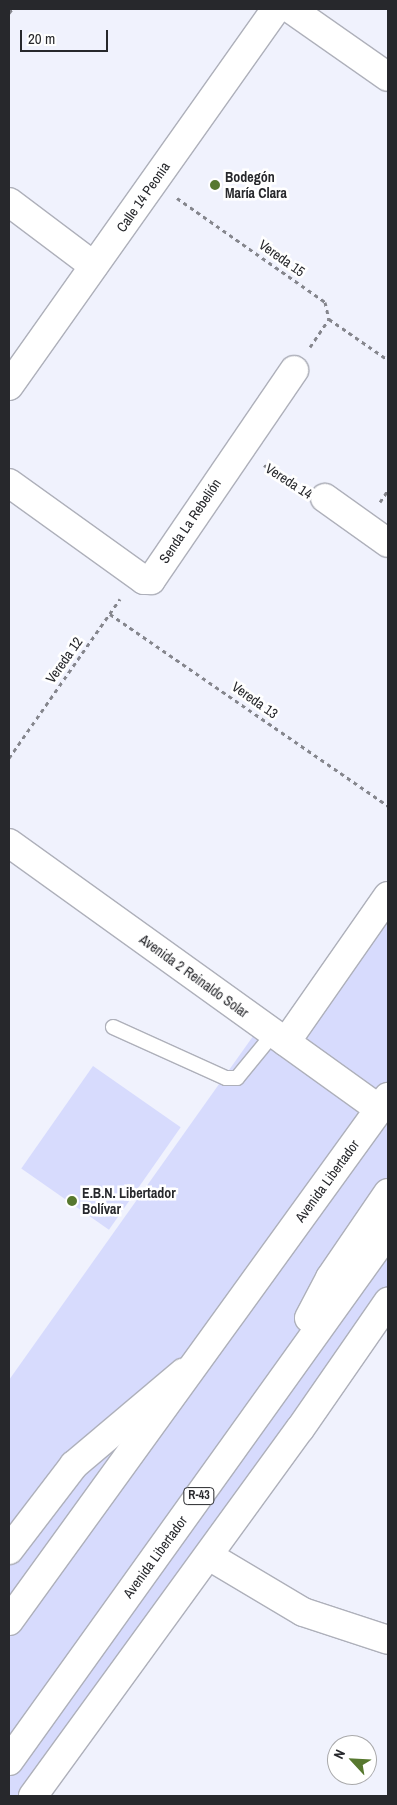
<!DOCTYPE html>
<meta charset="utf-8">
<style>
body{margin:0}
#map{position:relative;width:397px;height:1805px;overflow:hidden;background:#f0f2fd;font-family:"Archivo Narrow",sans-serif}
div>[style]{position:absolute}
.green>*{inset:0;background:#d7dbfd;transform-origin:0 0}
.path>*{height:3px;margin-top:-1.5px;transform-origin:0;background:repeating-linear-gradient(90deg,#85868d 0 4px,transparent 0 8px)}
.roads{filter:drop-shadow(1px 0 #aeb0ba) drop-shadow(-1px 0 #aeb0ba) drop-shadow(0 1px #aeb0ba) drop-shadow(0 -1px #aeb0ba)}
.lane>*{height:14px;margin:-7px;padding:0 7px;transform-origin:7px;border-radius:7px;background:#fff}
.street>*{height:28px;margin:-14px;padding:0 14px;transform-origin:14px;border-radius:14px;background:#fff}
.primary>*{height:28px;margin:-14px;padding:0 14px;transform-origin:14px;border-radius:14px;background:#fff}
.dots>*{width:14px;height:14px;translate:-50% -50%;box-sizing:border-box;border:2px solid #fff;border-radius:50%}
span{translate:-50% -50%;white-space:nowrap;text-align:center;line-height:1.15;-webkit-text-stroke:5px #fff;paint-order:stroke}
.shield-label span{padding:1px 4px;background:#fff;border:1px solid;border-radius:4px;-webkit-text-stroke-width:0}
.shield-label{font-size:12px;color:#27282c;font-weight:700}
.poi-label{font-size:14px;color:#27282c;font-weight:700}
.left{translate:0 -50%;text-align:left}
.street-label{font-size:14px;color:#27282c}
.frame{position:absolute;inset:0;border:10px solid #27282c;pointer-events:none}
.north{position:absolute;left:327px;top:1735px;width:50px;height:50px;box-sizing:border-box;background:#fff;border:1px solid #a9a9ab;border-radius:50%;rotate:295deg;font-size:14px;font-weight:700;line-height:20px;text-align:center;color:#27282c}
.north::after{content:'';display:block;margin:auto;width:18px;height:22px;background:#57782f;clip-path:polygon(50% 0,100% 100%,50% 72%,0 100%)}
.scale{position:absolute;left:20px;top:30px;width:88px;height:22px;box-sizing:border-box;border:2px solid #27282c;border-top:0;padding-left:6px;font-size:15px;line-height:18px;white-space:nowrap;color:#27282c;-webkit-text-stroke:4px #fff;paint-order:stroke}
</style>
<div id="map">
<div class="green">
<i style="clip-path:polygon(388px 899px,388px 1095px,379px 1107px,287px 1042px)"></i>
<i style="clip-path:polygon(261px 1025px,377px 1109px,195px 1361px,9px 1548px,9px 1380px)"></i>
<i style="left:93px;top:1066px;width:107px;height:125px;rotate:35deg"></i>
<i style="clip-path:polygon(388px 1119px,388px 1193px,330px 1278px,388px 1232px,388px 1302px,33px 1796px,9px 1796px,9px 1550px,45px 1501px,196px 1363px)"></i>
</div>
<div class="path">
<i style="left:9px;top:13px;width:5px;rotate:-53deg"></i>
<i style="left:177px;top:198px;width:181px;rotate:35.1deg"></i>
<i style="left:325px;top:302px;width:17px;rotate:77deg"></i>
<i style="left:329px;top:319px;width:72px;rotate:34.8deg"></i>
<i style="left:310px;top:347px;width:34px;rotate:-56deg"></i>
<i style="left:264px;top:465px;width:41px;rotate:34.1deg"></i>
<i style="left:380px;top:502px;width:14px;rotate:-56deg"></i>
<i style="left:110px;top:614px;width:338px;rotate:34.6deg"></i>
<i style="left:9px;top:758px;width:194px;rotate:-55.1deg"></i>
</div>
<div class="roads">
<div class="lane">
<i style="left:113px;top:1027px;width:124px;rotate:24.3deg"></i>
<i style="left:226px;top:1078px;width:11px"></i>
<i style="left:237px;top:1078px;width:58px;rotate:-50.6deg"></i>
</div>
<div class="street">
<i style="left:291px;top:9px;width:118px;rotate:35deg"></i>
<i style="left:9px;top:202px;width:106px;rotate:37deg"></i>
<i style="left:9px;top:386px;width:462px;rotate:-54.7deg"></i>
<i style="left:9px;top:483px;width:166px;rotate:35.7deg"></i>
<i style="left:144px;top:580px;width:7px"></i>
<i style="left:151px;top:580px;width:254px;rotate:-55.7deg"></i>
<i style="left:325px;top:498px;width:77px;rotate:35.5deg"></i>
<i style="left:9px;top:843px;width:456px;rotate:35.7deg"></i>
<i style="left:286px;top:1042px;width:178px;rotate:-55.1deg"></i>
<i style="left:9px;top:1550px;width:107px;rotate:-52.6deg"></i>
<i style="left:74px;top:1465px;width:143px;rotate:-40.2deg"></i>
<i style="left:209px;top:1556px;width:109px;rotate:30.8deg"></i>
<i style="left:303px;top:1612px;width:89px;rotate:18.2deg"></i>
<i style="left:33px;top:1796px;width:454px;rotate:-54deg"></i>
<i style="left:300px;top:1429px;width:155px;rotate:-55.3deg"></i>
</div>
<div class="primary">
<i style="left:309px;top:1318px;width:45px;rotate:-62.3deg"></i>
<i style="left:330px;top:1278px;width:103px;rotate:-55.7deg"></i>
<i style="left:9px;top:1621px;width:647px;rotate:-54.12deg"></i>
<i style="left:9px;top:1761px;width:651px;rotate:-54.38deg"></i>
</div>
</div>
<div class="dots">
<i style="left:215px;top:185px;background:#57782f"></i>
<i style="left:72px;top:1201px;background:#57782f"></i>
</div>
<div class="shield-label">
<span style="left:199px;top:1496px">R-43</span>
</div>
<div class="poi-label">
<span class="left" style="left:225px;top:185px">Bodegón<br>María Clara</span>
<span class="left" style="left:82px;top:1201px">E.B.N. Libertador<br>Bolívar</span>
</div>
<div class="street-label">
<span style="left:143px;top:197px;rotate:-55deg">Calle 14 Peonia</span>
<span style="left:282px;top:258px;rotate:35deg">Vereda 15</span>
<span style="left:289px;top:481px;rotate:33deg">Vereda 14</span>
<span style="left:190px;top:521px;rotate:-56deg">Senda La Rebelión</span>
<span style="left:64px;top:660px;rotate:-55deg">Vereda 12</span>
<span style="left:255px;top:700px;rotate:35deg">Vereda 13</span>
<span style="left:194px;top:976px;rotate:36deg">Avenida 2 Reinaldo Solar</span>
<span style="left:327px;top:1181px;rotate:-54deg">Avenida Libertador</span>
<span style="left:155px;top:1557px;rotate:-54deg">Avenida Libertador</span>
</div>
<div class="frame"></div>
<div class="north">N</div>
<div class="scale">20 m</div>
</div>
